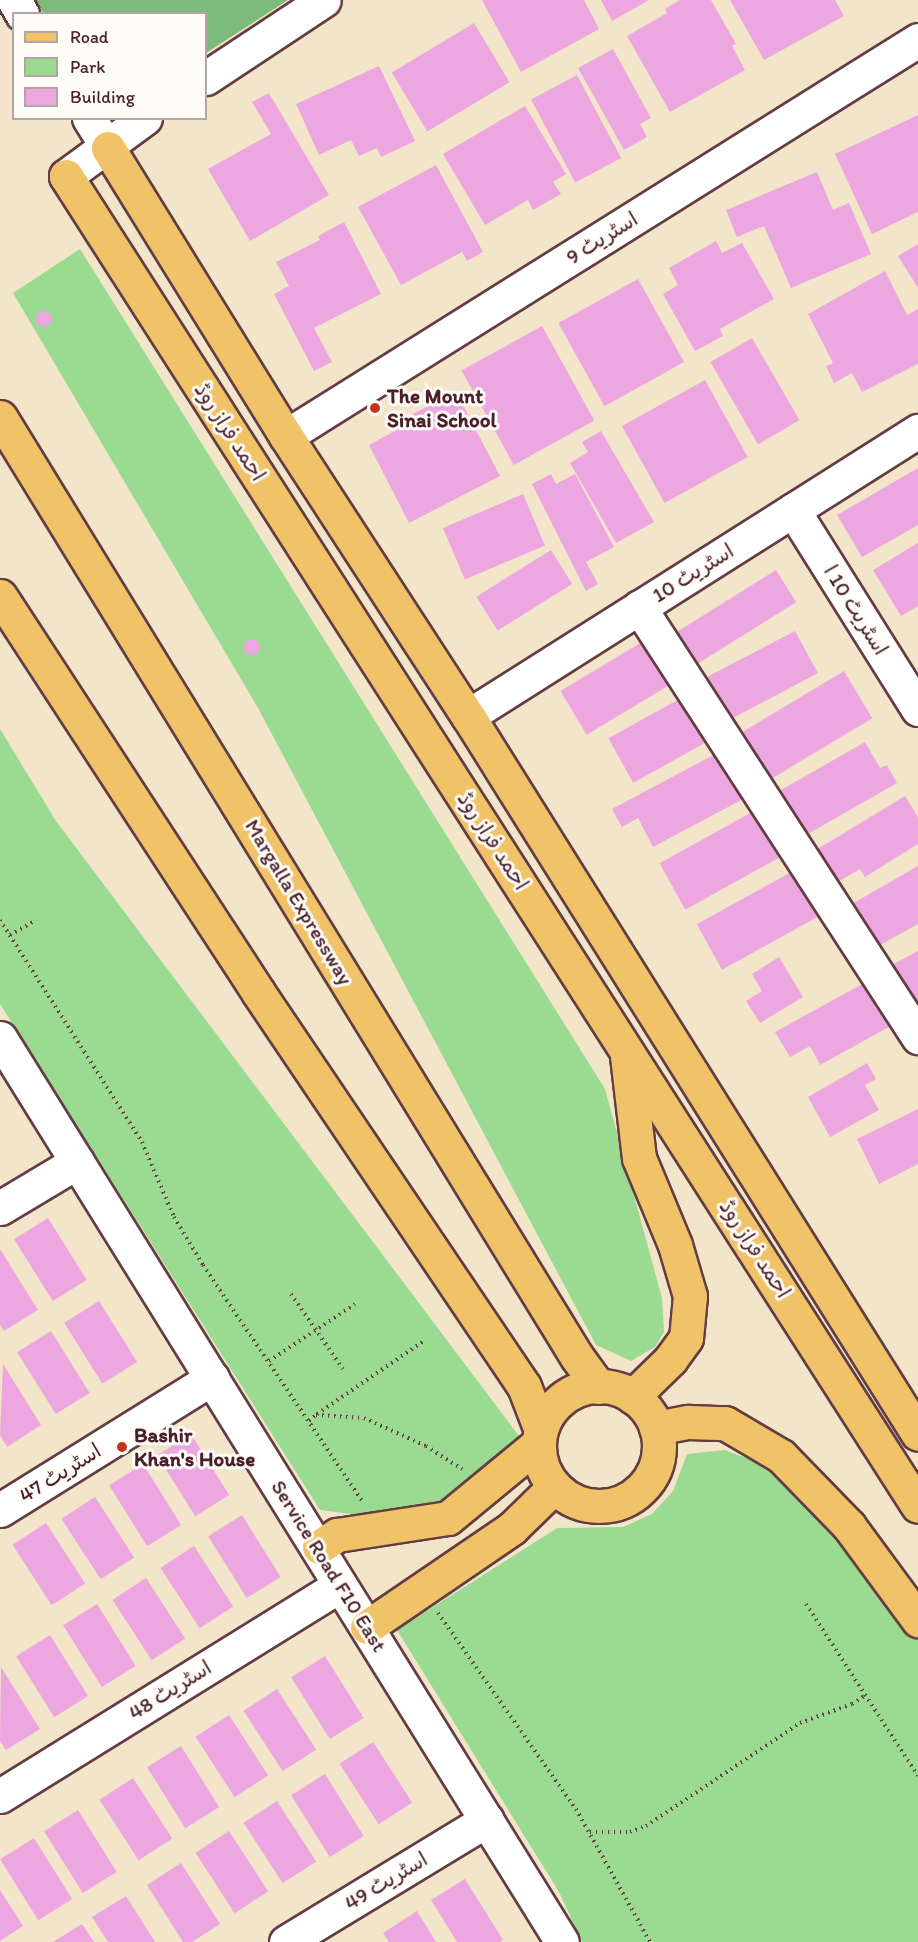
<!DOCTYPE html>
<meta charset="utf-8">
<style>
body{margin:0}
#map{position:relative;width:918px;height:1942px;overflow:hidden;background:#f2e5ca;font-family:Itim,"Playpen Sans Arabic",sans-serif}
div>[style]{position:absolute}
.green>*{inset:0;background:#9bdb91}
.forest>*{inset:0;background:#7cbb7b}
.building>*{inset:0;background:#eda7e0;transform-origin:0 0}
.round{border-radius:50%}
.path>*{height:4px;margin-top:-2px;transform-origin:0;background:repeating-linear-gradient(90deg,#633d43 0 1.5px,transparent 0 6px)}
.roads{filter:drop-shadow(2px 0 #633d43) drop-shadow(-2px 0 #633d43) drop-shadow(0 2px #633d43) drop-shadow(0 -2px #633d43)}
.minor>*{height:33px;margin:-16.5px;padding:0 16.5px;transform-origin:16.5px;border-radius:16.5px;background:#fff}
.major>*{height:33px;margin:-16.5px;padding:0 16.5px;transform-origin:16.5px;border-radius:16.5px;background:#f0c369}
.major>.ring{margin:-16.5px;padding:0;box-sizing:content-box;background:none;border:33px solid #f0c369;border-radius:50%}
.dots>*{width:16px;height:16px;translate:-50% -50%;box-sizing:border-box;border:3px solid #fdfcf7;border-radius:50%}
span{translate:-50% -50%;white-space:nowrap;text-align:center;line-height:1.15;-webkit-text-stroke:6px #fdfcf7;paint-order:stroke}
.street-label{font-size:21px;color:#4a1f2b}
.poi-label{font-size:21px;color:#4a1f2b;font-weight:700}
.left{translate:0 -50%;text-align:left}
.legend{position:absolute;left:12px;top:12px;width:195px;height:108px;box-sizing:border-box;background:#fdfcf7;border:2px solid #b5a4a5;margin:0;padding:8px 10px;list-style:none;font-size:18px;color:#4a1f2b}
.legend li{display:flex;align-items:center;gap:12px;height:30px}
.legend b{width:30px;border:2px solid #b5a4a5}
</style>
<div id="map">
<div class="green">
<i style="clip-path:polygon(80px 249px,605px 1089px,662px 1298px,664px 1332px,655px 1347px,631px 1361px,596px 1345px,258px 708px,13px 293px)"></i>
<i style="clip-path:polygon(0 729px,56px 821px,522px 1440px,448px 1504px,390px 1519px,320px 1510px,0 1004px)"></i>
<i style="clip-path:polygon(725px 1450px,775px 1469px,836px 1529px,918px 1639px,918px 1942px,582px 1942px,559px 1892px,397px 1630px,557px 1528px,623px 1527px,652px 1514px,673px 1491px,687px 1454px)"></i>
</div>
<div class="forest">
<i style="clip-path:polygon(36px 0,288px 0,206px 53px,206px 14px,43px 13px)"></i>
</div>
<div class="building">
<i style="clip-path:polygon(482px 0,584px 0,599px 29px,521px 72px)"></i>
<i style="clip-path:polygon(601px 0,649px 0,612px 21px)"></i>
<i style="clip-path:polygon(680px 0,711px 0,736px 44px,732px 46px,745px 70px,670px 112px,627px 36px,667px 13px,665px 9px)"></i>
<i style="clip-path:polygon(730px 0,835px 0,844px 16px,764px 60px)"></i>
<i style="left:474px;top:23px;width:69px;height:96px;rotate:59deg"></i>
<i style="clip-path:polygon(613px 49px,651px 118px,640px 124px,647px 137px,624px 150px,578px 68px)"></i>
<i style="clip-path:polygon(379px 66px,415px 141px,381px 157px,377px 148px,359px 156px,351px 140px,319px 155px,296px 104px)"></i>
<i style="left:577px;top:75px;width:94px;height:52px;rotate:62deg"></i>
<i style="clip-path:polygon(269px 93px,329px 195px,250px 241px,208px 169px,271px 134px,252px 102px)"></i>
<i style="clip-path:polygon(525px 106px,566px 174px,553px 182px,561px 194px,533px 210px,528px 200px,485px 225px,443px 154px)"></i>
<i style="clip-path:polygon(918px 115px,918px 212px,872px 234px,835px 154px)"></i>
<i style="clip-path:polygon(436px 165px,483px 252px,467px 261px,462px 252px,401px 285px,358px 207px)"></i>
<i style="clip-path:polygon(817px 172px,833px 210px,849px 203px,871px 254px,791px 288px,764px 226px,737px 237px,726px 210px)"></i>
<i style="clip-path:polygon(344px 222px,381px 294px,314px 328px,332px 362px,314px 371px,274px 294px,289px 286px,276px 262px,320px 240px,318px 236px)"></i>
<i style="clip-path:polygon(716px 241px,722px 253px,742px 243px,774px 299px,720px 329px,723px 336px,695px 351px,663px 294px,678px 285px,669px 268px)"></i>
<i style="clip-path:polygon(918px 244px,918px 288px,898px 256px)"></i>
<i style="clip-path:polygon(885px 271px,907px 315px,918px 309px,918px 364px,862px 392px,852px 373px,834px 383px,826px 366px,833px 363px,808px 314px)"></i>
<i style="left:638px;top:279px;width:95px;height:91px;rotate:61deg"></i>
<i class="round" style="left:36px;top:311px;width:16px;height:16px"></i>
<i style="left:542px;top:326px;width:108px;height:92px;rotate:61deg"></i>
<i style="left:752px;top:338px;width:95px;height:48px;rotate:60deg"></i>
<i style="left:705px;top:380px;width:88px;height:95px;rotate:61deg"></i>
<i style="clip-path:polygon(456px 392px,500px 476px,409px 523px,369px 445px,402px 427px,399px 421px)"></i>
<i style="clip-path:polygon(601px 431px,654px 522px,616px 543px,570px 463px,588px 452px,582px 442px)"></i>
<i style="clip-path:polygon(918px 468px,918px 525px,862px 557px,837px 515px)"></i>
<i style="clip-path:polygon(551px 474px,556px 484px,575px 474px,614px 547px,586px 562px,598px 584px,586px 591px,532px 484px)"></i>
<i style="left:523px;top:494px;width:56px;height:87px;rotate:67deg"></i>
<i style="clip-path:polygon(918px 543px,918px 606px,901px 616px,873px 570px)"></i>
<i style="left:551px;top:550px;width:40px;height:88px;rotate:58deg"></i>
<i style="left:776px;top:570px;width:38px;height:118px;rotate:58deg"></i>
<i style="clip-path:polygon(795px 631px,818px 673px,733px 718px,724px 702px,719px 704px,705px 678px)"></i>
<i class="round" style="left:244px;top:639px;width:16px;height:16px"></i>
<i style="left:647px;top:639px;width:51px;height:101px;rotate:59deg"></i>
<i style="left:844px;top:671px;width:55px;height:118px;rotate:59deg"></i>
<i style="left:681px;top:698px;width:51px;height:83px;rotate:61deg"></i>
<i style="clip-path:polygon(865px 742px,880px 768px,887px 765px,897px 783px,806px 835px,781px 790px)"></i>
<i style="clip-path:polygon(721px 751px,745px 798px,653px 847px,638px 818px,622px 827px,612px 809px)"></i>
<i style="clip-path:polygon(905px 796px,918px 817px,918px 844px,865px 877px,860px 869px,836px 883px,816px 850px)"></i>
<i style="left:754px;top:811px;width:53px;height:108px;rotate:61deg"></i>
<i style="clip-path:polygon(918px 866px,918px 924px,875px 948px,850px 905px)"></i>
<i style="left:793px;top:871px;width:52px;height:110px;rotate:61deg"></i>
<i style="clip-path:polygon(918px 951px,918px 1004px,913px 1007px,890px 966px)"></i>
<i style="clip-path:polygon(779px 957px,803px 997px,760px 1023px,746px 1001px,762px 991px,752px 974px)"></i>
<i style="clip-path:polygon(864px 983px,889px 1027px,820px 1065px,810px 1046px,790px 1057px,775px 1032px)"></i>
<i style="clip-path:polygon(867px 1063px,876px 1079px,865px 1085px,879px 1110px,830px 1137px,808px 1097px)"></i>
<i style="clip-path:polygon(918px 1109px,918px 1164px,879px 1184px,857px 1139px)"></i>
<i style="left:48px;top:1218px;width:73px;height:40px;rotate:58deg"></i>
<i style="clip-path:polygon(0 1249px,38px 1310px,4px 1331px,0 1325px)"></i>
<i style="left:99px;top:1301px;width:72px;height:41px;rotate:58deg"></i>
<i style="left:51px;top:1331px;width:73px;height:40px;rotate:58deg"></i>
<i style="clip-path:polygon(3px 1364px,41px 1425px,7px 1447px,0 1435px)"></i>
<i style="left:191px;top:1434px;width:72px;height:40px;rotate:58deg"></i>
<i style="left:143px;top:1464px;width:72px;height:40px;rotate:58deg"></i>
<i style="left:95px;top:1497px;width:72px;height:40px;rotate:57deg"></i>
<i style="left:242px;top:1515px;width:73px;height:40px;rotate:58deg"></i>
<i style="left:46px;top:1523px;width:72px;height:40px;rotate:57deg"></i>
<i style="left:194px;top:1546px;width:72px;height:40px;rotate:57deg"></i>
<i style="left:146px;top:1578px;width:72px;height:40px;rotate:57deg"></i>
<i style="left:97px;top:1604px;width:73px;height:40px;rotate:58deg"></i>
<i style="left:50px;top:1635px;width:72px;height:40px;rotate:58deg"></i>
<i style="left:325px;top:1656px;width:73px;height:40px;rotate:58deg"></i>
<i style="clip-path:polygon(1px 1667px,40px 1729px,6px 1750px,0 1741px)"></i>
<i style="left:277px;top:1689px;width:72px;height:40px;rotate:57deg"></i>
<i style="left:229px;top:1715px;width:72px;height:40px;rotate:57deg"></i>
<i style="left:373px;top:1742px;width:72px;height:40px;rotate:57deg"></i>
<i style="left:181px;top:1746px;width:72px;height:40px;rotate:58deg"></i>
<i style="left:325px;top:1774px;width:73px;height:40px;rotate:58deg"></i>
<i style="left:133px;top:1778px;width:72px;height:40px;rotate:57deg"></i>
<i style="left:277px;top:1801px;width:72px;height:40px;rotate:57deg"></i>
<i style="left:78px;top:1810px;width:73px;height:40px;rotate:58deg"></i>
<i style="left:229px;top:1831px;width:72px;height:40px;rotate:57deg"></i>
<i style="left:34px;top:1838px;width:72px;height:40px;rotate:58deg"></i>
<i style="clip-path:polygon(181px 1863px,220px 1924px,192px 1942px,183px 1942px,147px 1885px)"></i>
<i style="clip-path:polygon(465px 1879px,503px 1940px,500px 1942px,457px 1942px,431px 1900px)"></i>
<i style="clip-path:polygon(0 1890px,23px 1926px,0 1941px)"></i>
<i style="clip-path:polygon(126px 1896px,155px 1942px,108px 1942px,92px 1917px)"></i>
<i style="clip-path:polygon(417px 1911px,436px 1942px,389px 1942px,383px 1933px)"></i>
<i style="clip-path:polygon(82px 1924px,94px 1942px,53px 1942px)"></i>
</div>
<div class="path">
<i style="left:0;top:920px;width:264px;rotate:57.4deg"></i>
<i style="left:142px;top:1142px;width:82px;rotate:66.9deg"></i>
<i style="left:174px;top:1217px;width:56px;rotate:58.9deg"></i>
<i style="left:203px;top:1265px;width:286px;rotate:56deg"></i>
<i style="left:10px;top:935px;width:30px;rotate:-30deg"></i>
<i style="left:291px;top:1294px;width:91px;rotate:55.3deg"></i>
<i style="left:269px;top:1361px;width:103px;rotate:-33.5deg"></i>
<i style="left:317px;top:1414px;width:131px;rotate:-34.4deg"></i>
<i style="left:309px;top:1421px;width:9px;rotate:-41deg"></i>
<i style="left:316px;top:1415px;width:48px;rotate:3.6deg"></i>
<i style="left:364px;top:1418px;width:68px;rotate:24.3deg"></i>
<i style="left:426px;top:1446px;width:43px;rotate:32.6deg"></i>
<i style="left:806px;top:1604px;width:205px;rotate:56.9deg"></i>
<i style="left:438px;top:1613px;width:240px;rotate:54.9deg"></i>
<i style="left:576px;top:1809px;width:152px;rotate:60.9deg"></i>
<i style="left:590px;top:1832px;width:40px"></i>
<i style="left:630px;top:1832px;width:17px;rotate:-21deg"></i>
<i style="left:646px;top:1826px;width:185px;rotate:-33.8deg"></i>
<i style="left:800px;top:1723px;width:55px;rotate:-20.1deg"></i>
<i style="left:852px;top:1704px;width:17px;rotate:-33deg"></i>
</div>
<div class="roads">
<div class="minor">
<i style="left:14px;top:0;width:16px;rotate:60deg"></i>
<i style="left:206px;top:78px;width:141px;rotate:-33.5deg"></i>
<i style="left:89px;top:118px;width:36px;rotate:58deg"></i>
<i style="left:66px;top:176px;width:98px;rotate:-36.3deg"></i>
<i style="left:286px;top:436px;width:746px;rotate:-32.07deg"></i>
<i style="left:793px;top:510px;width:235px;rotate:57.9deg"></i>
<i style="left:639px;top:607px;width:513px;rotate:57.02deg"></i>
<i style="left:468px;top:716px;width:533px;rotate:-32.35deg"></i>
<i style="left:0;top:1038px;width:1064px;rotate:58.13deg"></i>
<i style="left:0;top:1208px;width:90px;rotate:-30.9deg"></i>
<i style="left:0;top:1510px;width:250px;rotate:-31.9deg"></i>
<i style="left:0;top:1796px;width:400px;rotate:-31.8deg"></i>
<i style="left:286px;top:1942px;width:235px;rotate:-31.3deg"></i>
</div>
<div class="major">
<i style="left:108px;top:148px;width:339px;rotate:58.3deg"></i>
<i style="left:286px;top:436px;width:334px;rotate:57deg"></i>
<i style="left:468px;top:716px;width:847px;rotate:57.92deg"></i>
<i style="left:66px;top:176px;width:1579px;rotate:57.36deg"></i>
<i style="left:0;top:417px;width:1103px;rotate:58.46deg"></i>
<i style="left:577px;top:1357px;width:37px;rotate:54deg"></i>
<i style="left:0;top:596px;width:473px;rotate:56.9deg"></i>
<i style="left:258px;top:992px;width:475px;rotate:56deg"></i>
<i style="left:524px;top:1386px;width:45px;rotate:69.1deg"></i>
<i style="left:627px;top:1056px;width:103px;rotate:83.3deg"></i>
<i style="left:639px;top:1158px;width:94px;rotate:67.5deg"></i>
<i style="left:675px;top:1245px;width:53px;rotate:73.6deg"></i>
<i style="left:690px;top:1296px;width:42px;rotate:95.4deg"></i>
<i style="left:686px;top:1338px;width:26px;rotate:126deg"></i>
<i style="left:671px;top:1359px;width:54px;rotate:135.7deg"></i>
<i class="ring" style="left:539px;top:1386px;width:87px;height:87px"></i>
<i style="left:656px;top:1428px;width:33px;rotate:-11deg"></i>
<i style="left:688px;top:1422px;width:37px;rotate:2deg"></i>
<i style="left:725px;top:1423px;width:65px;rotate:30.5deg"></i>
<i style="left:781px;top:1456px;width:98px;rotate:45.8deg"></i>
<i style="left:849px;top:1526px;width:117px;rotate:53.7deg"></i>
<i style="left:319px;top:1547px;width:22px;rotate:-34deg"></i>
<i style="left:337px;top:1535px;width:112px;rotate:-8.7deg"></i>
<i style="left:448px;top:1518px;width:118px;rotate:-39.5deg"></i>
<i style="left:367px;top:1627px;width:176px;rotate:-34.3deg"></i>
<i style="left:512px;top:1528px;width:57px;rotate:-44.3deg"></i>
</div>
</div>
<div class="dots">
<i style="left:375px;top:408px;background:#c8321e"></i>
<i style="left:122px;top:1447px;background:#c8321e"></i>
</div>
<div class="street-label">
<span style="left:602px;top:238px;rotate:-32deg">اسٹریٹ 9</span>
<span style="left:230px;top:432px;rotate:57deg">احمد فراز روڈ</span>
<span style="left:693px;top:573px;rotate:-32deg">اسٹریٹ 10</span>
<span style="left:856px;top:610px;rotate:58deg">اسٹریٹ 10 ا</span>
<span style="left:493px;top:841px;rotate:57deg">احمد فراز روڈ</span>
<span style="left:299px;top:902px;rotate:59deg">Margalla Expressway</span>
<span style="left:755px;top:1249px;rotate:57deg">احمد فراز روڈ</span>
<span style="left:60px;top:1473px;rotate:-32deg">اسٹریٹ 47</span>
<span style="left:329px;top:1566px;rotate:58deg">Service Road F10 East</span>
<span style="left:170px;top:1690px;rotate:-32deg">اسٹریٹ 48</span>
<span style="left:386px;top:1881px;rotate:-31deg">اسٹریٹ 49</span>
</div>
<div class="poi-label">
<span class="left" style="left:387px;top:408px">The Mount<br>Sinai School</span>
<span class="left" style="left:134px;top:1447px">Bashir<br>Khan's House</span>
</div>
<ul class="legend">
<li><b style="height:8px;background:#f0c369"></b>Road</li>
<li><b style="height:16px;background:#9bdb91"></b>Park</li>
<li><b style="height:16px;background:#eda7e0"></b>Building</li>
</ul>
</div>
